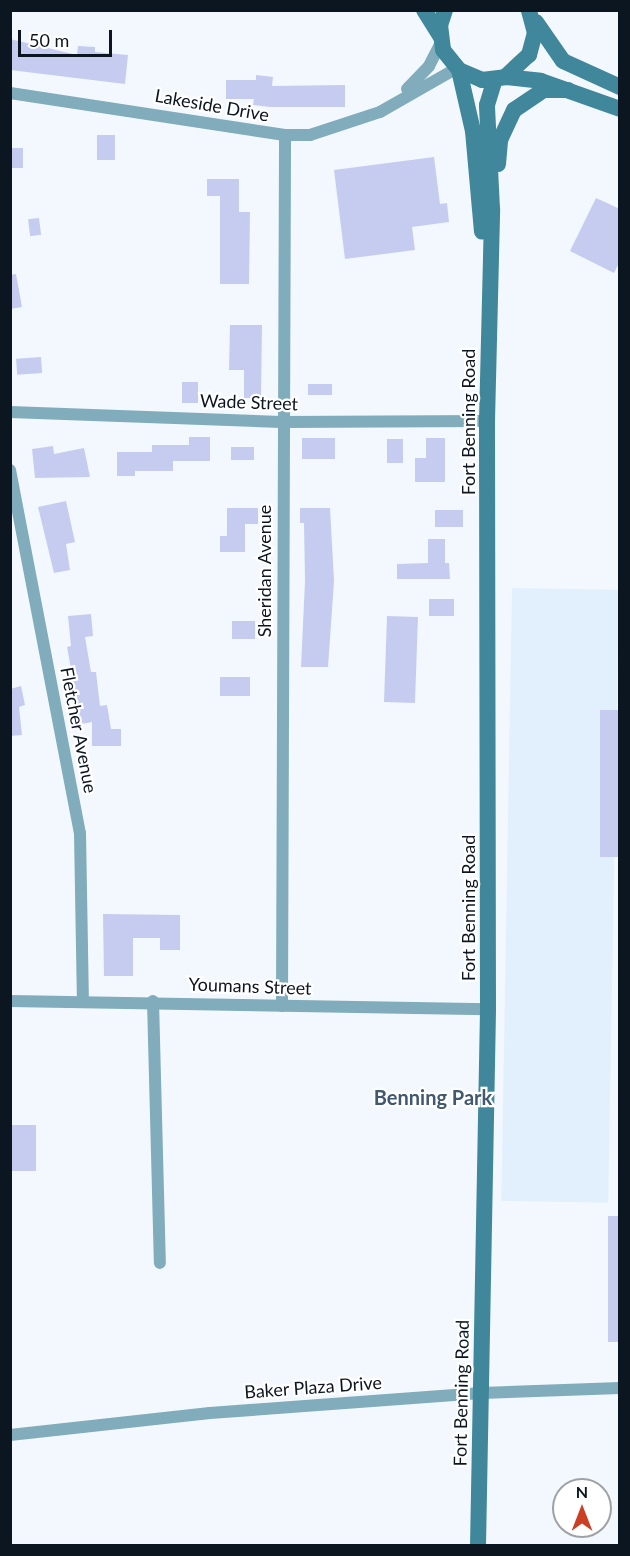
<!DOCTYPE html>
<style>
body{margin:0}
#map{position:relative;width:630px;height:1556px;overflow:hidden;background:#f3f8fe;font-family:Lato,sans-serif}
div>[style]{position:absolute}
.built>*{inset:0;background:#e2f0fe;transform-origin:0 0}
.building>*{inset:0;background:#c6ccef;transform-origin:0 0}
.street>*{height:12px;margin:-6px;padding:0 6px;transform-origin:6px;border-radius:6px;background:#80acbb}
.secondary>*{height:16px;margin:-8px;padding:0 8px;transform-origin:8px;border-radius:8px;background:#40879c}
span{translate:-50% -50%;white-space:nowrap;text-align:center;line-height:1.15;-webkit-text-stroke:4.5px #fff;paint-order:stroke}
.street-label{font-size:18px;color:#0c1620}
.neighbourhood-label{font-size:20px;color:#405870;font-weight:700}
.frame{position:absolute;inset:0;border:12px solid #0c1620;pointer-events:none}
.north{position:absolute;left:552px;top:1478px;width:60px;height:60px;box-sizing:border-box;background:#fff;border:2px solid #9ea2a6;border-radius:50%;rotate:0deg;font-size:16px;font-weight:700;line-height:24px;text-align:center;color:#0c1620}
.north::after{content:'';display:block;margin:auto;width:21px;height:27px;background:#cb4025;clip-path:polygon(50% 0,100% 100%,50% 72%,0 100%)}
.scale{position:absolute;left:18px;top:30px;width:94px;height:27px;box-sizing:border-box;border:3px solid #0c1620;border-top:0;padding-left:8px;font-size:18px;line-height:21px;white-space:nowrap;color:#0c1620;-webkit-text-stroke:4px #fff;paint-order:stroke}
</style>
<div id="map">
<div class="built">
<i style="left:512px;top:588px;width:107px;height:613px;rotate:1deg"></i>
</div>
<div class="building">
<i style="clip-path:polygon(10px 39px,77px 55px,78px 46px,95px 47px,95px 52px,128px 55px,125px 84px,10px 70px)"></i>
<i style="clip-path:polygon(256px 75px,273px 77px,272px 86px,345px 85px,345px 107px,270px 107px,253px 105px,254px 99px,226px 99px,226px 80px,256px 80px)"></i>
<i style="left:97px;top:135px;width:18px;height:25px"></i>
<i style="left:10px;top:148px;width:13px;height:20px"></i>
<i style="clip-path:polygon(434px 157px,440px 204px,447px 203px,449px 222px,412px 227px,415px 250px,345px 259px,334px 170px)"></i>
<i style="clip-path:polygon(207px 179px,239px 179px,239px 212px,250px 212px,249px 284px,220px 284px,220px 196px,207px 196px)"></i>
<i style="clip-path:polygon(596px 198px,620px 209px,620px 261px,614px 273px,570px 251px)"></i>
<i style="left:39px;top:218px;width:17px;height:11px;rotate:83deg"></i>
<i style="clip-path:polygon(16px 274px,22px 307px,10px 309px,10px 275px)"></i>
<i style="clip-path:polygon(230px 325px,262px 325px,261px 398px,244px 398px,244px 370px,229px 370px)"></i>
<i style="left:41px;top:357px;width:16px;height:25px;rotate:86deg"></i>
<i style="left:182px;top:382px;width:16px;height:21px"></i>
<i style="left:308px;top:384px;width:24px;height:11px"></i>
<i style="clip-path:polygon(189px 437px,210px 437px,210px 461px,173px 461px,173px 471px,135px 471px,135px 476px,117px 476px,117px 452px,152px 452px,152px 445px,189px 445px)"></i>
<i style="left:302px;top:438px;width:33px;height:21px"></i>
<i style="clip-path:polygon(426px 438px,445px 438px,445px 482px,415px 482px,415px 458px,426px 458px)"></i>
<i style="left:387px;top:439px;width:16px;height:24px"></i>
<i style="clip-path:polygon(53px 446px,54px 454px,84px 448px,90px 477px,35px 478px,32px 449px)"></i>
<i style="left:231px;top:447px;width:23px;height:13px"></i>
<i style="clip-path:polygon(66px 501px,75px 542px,66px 544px,70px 570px,54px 573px,38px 507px)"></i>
<i style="clip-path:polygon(227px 508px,258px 508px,258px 524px,245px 524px,245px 552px,220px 552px,220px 536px,227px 536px)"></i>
<i style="clip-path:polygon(300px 508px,330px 508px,334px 581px,328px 667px,301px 667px,305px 581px,304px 523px,300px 523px)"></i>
<i style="left:435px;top:510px;width:28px;height:17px"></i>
<i style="clip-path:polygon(428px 539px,445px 539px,445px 563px,449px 563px,450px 579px,397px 579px,397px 564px,428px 563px)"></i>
<i style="left:429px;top:599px;width:25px;height:17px"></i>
<i style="clip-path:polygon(91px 614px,93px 636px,85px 637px,91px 672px,96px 672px,100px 706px,107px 705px,111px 729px,121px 729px,121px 746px,92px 746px,92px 722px,81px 724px,67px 647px,71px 646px,68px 616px)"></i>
<i style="left:387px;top:616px;width:31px;height:86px;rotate:2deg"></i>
<i style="left:232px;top:621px;width:23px;height:18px"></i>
<i style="left:220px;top:677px;width:30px;height:19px"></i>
<i style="clip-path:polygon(21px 686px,25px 705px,19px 707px,22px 735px,10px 736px,10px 689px)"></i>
<i style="left:600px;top:710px;width:20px;height:147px"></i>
<i style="clip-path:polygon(103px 914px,180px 915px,180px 950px,160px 950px,160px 938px,133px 938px,133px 976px,104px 976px)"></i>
<i style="left:10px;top:1125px;width:26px;height:46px"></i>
<i style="left:608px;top:1216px;width:12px;height:126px"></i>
</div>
<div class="street">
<i style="left:407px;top:89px;width:32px;rotate:-46deg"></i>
<i style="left:429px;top:66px;width:27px;rotate:-63deg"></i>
<i style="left:10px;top:93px;width:278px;rotate:8.7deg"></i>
<i style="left:285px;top:135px;width:25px"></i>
<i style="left:310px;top:135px;width:74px;rotate:-18.2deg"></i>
<i style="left:380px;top:112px;width:89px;rotate:-29.7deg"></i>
<i style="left:10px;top:412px;width:271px;rotate:2.1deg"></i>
<i style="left:281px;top:422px;width:206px;rotate:-0.3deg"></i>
<i style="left:10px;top:470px;width:370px;rotate:79.1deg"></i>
<i style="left:80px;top:833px;width:168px;rotate:89deg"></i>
<i style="left:10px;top:1001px;width:478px;rotate:1deg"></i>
<i style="left:153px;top:1001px;width:262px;rotate:88.5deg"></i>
<i style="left:282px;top:1006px;width:871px;rotate:-89.8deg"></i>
<i style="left:10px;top:1435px;width:201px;rotate:-6.3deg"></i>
<i style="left:210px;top:1413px;width:272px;rotate:-4.2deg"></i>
<i style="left:481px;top:1393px;width:139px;rotate:-2.1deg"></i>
</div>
<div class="secondary">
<i style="left:424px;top:10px;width:31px;rotate:58deg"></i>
<i style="left:445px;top:10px;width:16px;rotate:108deg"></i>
<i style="left:440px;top:25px;width:25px;rotate:83deg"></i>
<i style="left:443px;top:50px;width:26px;rotate:51deg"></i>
<i style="left:459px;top:70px;width:25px;rotate:23deg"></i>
<i style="left:482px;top:80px;width:23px;rotate:-7deg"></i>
<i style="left:505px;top:77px;width:33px;rotate:-43deg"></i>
<i style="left:529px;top:55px;width:23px;rotate:-75deg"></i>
<i style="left:535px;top:33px;width:24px;rotate:-105deg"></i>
<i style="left:536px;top:22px;width:47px;rotate:55.3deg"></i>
<i style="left:563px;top:61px;width:63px;rotate:24.5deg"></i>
<i style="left:459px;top:70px;width:63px;rotate:77.1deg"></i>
<i style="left:473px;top:131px;width:101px;rotate:84.9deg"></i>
<i style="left:505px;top:77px;width:36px;rotate:6deg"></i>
<i style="left:541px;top:81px;width:84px;rotate:19.5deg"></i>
<i style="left:498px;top:164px;width:24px;rotate:-85deg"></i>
<i style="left:500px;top:140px;width:33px;rotate:-65deg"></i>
<i style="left:514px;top:110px;width:36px;rotate:-34deg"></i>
<i style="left:544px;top:90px;width:24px"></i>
<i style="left:478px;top:1546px;width:537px;rotate:-88.93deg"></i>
<i style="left:488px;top:1009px;width:588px;rotate:-90.1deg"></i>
<i style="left:487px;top:421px;width:212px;rotate:-88.6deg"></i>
<i style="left:492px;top:209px;width:104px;rotate:-92.8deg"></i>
<i style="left:487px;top:105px;width:27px;rotate:-73deg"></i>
</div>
<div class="street-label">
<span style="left:212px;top:105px;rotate:10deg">Lakeside Drive</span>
<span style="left:249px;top:402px;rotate:2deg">Wade Street</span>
<span style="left:468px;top:422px;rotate:-90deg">Fort Benning Road</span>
<span style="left:264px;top:571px;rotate:-90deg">Sheridan Avenue</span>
<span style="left:79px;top:730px;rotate:79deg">Fletcher Avenue</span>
<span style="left:468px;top:908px;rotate:-90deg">Fort Benning Road</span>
<span style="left:250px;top:986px;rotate:2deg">Youmans Street</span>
<span style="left:313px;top:1387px;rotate:-4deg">Baker Plaza Drive</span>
<span style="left:461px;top:1393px;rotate:-89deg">Fort Benning Road</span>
</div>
<div class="neighbourhood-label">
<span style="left:433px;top:1097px">Benning Park</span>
</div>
<div class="frame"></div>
<div class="north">N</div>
<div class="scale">50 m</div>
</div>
